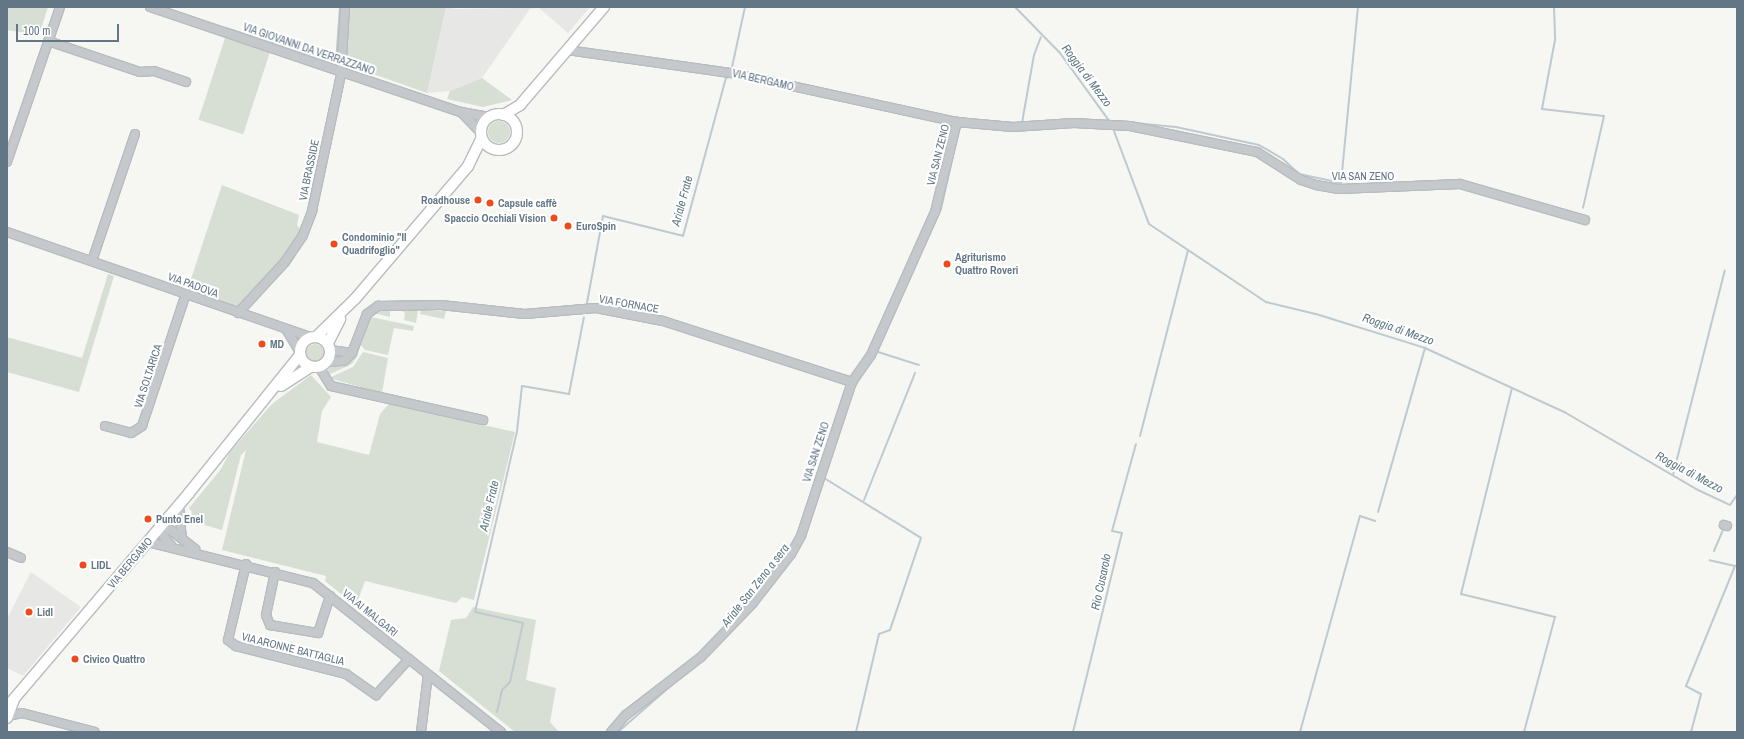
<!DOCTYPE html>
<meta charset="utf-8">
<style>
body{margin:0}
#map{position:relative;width:1744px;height:739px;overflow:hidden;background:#f6f6f2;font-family:"Archivo Narrow",sans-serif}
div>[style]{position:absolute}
.built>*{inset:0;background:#e7e8e6}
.green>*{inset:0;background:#d7ded3;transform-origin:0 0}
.round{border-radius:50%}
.stream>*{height:2px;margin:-1px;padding:0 1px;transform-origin:1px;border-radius:1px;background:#becacf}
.roads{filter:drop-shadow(1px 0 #b8bcc0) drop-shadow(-1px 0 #b8bcc0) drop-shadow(0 1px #b8bcc0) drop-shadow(0 -1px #b8bcc0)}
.minor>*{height:8px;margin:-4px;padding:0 4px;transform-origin:4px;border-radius:4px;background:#c5c9cc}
.major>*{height:10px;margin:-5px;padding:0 5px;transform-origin:5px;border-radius:5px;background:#fff}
.major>.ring{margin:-5px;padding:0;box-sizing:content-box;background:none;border:10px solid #fff;border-radius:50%}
.dots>*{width:11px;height:11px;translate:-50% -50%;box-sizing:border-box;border:2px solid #fff;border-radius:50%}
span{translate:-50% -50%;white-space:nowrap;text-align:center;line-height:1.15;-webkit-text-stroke:4px #fff;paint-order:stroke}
.street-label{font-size:11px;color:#637686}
.poi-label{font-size:11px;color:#637686;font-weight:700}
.right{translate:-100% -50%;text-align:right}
.left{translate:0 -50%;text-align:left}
.water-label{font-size:12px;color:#5f7983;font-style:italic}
.frame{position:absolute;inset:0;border:8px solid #637686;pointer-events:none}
.scale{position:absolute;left:16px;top:24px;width:103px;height:18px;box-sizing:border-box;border:2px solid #637686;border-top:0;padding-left:5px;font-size:12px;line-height:14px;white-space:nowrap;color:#637686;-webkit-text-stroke:3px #fff;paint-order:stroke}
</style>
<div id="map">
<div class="built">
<i style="clip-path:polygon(446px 7px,456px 9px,590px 7px,568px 33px,539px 8px,530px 9px,482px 78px,450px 91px,427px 93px)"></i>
<i style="clip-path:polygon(31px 572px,81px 607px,23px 676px,7px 668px,7px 619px)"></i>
</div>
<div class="green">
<i style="clip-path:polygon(7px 7px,48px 7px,39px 35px,7px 30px)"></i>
<i style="clip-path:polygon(348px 7px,446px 7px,427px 93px,345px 64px)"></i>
<i style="left:226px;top:35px;width:47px;height:89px;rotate:18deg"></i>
<i style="clip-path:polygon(482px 78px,512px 100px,483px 107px,447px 99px,450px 91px)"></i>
<i class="round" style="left:488px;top:121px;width:22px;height:22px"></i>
<i style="clip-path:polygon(222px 185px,299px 215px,297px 225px,304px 233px,238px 313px,186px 294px)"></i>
<i style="clip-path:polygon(108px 274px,114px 276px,79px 392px,7px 372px,7px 337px,82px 358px)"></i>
<i style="clip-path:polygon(382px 310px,390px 311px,390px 317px,374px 313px)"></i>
<i style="clip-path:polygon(401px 310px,418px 310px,416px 323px,404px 320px,405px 313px)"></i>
<i style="clip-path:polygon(421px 310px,446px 311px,444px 319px,420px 314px)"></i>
<i style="clip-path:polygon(371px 317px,414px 326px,413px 331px,394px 328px,388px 355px,365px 350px,361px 345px)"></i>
<i class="round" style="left:306px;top:344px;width:18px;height:18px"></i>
<i style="clip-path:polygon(357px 351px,358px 355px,352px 364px,326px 376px,329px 368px,351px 361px)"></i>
<i style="clip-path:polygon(363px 352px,388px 358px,382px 393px,329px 378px,353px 367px)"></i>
<i style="clip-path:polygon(311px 375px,331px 397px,322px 411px,317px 442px,369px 455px,380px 414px,389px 404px,515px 432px,474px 600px,462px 597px,456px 603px,365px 581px,356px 606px,325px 581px,326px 576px,222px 550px,246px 450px,241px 455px,222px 530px,187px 520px,192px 512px,189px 508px,221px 469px,230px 452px,272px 404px)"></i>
<i style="clip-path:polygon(473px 607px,536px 620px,526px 680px,556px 688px,550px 722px,559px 732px,515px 732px,439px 671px,451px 620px,466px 618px)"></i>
</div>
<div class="stream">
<i style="left:1015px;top:7px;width:64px;rotate:45.6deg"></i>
<i style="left:1060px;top:53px;width:85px;rotate:54.1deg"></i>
<i style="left:1554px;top:7px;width:33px;rotate:88deg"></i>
<i style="left:1555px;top:40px;width:70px;rotate:100.7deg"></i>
<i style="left:1542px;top:109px;width:62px;rotate:6.4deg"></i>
<i style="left:1604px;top:116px;width:94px;rotate:102.9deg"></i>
<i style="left:226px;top:28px;width:115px;rotate:17.7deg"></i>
<i style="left:336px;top:63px;width:56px;rotate:-85.9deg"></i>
<i style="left:732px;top:67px;width:61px;rotate:-77.8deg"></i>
<i style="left:1115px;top:121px;width:61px;rotate:5.6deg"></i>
<i style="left:1176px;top:127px;width:85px;rotate:12.2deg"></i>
<i style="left:1259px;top:145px;width:28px;rotate:30deg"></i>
<i style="left:1283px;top:159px;width:22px;rotate:43deg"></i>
<i style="left:1299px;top:174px;width:43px;rotate:12.1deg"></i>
<i style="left:1341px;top:183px;width:177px;rotate:-84.5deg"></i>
<i style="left:1022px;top:123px;width:69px;rotate:-80deg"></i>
<i style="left:1034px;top:55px;width:19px;rotate:-69deg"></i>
<i style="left:1114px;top:131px;width:99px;rotate:69.4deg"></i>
<i style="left:1149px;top:224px;width:141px;rotate:33.7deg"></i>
<i style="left:1266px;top:302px;width:51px;rotate:13.5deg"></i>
<i style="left:1316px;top:314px;width:114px;rotate:17.3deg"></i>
<i style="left:1425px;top:348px;width:155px;rotate:24.7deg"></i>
<i style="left:1566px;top:413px;width:153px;rotate:30.3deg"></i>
<i style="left:1698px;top:490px;width:35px;rotate:25deg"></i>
<i style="left:1730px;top:505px;width:12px;rotate:-55deg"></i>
<i style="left:921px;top:251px;width:47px;rotate:-64.5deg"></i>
<i style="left:941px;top:209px;width:69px;rotate:-77.4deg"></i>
<i style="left:587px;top:303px;width:88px;rotate:-79.6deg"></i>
<i style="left:603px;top:216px;width:82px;rotate:14deg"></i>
<i style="left:683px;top:236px;width:164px;rotate:-74.8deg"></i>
<i style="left:726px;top:78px;width:3px;rotate:-18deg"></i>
<i style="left:875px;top:351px;width:46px;rotate:17.7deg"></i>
<i style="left:1512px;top:388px;width:212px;rotate:103.9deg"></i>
<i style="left:1461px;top:594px;width:97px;rotate:13.7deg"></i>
<i style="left:1555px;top:617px;width:119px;rotate:105.1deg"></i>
<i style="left:1140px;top:436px;width:191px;rotate:-75.5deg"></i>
<i style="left:1673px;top:475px;width:211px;rotate:-75.8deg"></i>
<i style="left:824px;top:478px;width:114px;rotate:31.7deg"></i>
<i style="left:921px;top:538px;width:97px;rotate:108.6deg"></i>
<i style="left:890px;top:630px;width:12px;rotate:160deg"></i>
<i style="left:879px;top:634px;width:101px;rotate:103.2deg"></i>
<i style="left:864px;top:500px;width:137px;rotate:-68.1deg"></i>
<i style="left:1378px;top:512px;width:171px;rotate:-74deg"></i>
<i style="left:1714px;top:551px;width:23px;rotate:-67deg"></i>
<i style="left:716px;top:647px;width:54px;rotate:-46.5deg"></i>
<i style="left:497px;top:712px;width:23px;rotate:-77deg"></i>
<i style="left:502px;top:690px;width:11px;rotate:-45deg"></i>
<i style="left:510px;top:682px;width:60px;rotate:-77.6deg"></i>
<i style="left:523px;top:623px;width:49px;rotate:-167.1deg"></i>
<i style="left:475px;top:612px;width:186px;rotate:-76.9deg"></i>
<i style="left:517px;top:431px;width:45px;rotate:-83.7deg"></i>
<i style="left:522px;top:386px;width:48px;rotate:9.7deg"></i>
<i style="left:569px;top:394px;width:78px;rotate:-79deg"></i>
<i style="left:618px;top:732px;width:85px;rotate:-41.2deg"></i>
<i style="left:1073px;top:732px;width:205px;rotate:-76.2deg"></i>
<i style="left:1122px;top:533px;width:10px;rotate:-169deg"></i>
<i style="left:1112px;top:531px;width:90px;rotate:-74.6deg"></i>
<i style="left:1300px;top:732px;width:224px;rotate:-74.5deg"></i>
<i style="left:1360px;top:516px;width:16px;rotate:18deg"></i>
<i style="left:1691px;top:732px;width:39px;rotate:-75deg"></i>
<i style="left:1701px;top:694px;width:17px;rotate:-152deg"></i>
<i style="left:1686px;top:686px;width:130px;rotate:-67.8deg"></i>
<i style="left:1735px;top:566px;width:26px;rotate:-167deg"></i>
</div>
<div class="roads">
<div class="minor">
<i style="left:150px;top:7px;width:328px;rotate:18.7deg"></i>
<i style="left:461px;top:112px;width:27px;rotate:10deg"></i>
<i style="left:48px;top:41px;width:97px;rotate:18.6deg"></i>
<i style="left:140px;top:72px;width:14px;rotate:-4deg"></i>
<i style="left:154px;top:71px;width:34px;rotate:19deg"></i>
<i style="left:567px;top:50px;width:172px;rotate:8deg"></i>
<i style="left:737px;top:74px;width:225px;rotate:12.3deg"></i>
<i style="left:461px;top:112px;width:28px;rotate:46deg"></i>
<i style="left:7px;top:162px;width:164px;rotate:-71.1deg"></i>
<i style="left:7px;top:232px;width:321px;rotate:19.1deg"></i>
<i style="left:92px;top:261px;width:134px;rotate:-71.3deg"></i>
<i style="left:238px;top:313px;width:69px;rotate:-47.3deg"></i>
<i style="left:285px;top:262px;width:32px;rotate:-56deg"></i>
<i style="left:303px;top:235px;width:26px;rotate:-69deg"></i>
<i style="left:312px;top:211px;width:139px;rotate:-78deg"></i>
<i style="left:341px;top:75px;width:68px;rotate:-86.6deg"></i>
<i style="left:286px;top:329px;width:26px;rotate:59deg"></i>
<i style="left:330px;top:350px;width:22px;rotate:8deg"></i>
<i style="left:328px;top:362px;width:16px;rotate:-4deg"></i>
<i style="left:344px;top:361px;width:11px;rotate:-45deg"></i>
<i style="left:352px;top:353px;width:42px;rotate:-69deg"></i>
<i style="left:367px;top:314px;width:14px;rotate:-36deg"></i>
<i style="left:378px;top:306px;width:63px;rotate:-0.9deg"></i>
<i style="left:441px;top:305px;width:84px;rotate:6.1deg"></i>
<i style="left:525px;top:314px;width:71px;rotate:-4.8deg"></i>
<i style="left:596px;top:308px;width:68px;rotate:11deg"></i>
<i style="left:663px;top:321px;width:199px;rotate:17.9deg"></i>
<i style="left:319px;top:367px;width:22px;rotate:58deg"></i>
<i style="left:331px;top:386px;width:156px;rotate:12.6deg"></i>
<i style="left:105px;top:426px;width:27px;rotate:15deg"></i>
<i style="left:131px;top:433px;width:13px;rotate:-32deg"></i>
<i style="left:142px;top:426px;width:139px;rotate:-71.6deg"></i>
<i style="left:179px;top:506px;width:32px;rotate:85deg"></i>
<i style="left:1724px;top:525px;width:3px;rotate:18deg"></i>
<i style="left:148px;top:542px;width:170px;rotate:14deg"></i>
<i style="left:313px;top:583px;width:240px;rotate:38.4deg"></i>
<i style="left:171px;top:545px;width:11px;rotate:-131deg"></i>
<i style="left:164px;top:537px;width:13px;rotate:-94deg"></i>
<i style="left:163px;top:524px;width:41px;rotate:38deg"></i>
<i style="left:7px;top:552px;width:15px;rotate:23deg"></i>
<i style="left:246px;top:564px;width:78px;rotate:103.3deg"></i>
<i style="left:228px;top:640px;width:10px;rotate:37deg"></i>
<i style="left:236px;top:646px;width:114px;rotate:14.3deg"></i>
<i style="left:346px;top:674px;width:37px;rotate:35deg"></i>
<i style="left:376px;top:695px;width:49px;rotate:-47.5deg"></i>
<i style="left:275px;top:572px;width:44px;rotate:101.8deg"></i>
<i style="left:266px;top:615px;width:11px;rotate:68deg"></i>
<i style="left:270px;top:625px;width:49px;rotate:9.5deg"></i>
<i style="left:318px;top:633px;width:39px;rotate:-72deg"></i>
<i style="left:8px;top:716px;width:14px;rotate:-12deg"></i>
<i style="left:22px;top:713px;width:75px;rotate:14.6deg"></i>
<i style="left:421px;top:732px;width:58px;rotate:-83.1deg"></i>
<i style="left:611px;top:732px;width:23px;rotate:-49deg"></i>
<i style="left:626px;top:715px;width:95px;rotate:-37.7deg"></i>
<i style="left:701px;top:657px;width:74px;rotate:-46.1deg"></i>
<i style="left:752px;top:604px;width:63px;rotate:-52deg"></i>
<i style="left:791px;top:554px;width:21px;rotate:-61deg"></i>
<i style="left:801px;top:536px;width:162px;rotate:-71.7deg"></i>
<i style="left:852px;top:382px;width:33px;rotate:-55deg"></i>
<i style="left:871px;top:355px;width:157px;rotate:-65.9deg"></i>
<i style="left:935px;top:212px;width:93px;rotate:-76.3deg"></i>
<i style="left:957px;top:122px;width:56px;rotate:5.1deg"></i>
<i style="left:1013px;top:127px;width:61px;rotate:-3.8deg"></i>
<i style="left:1074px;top:123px;width:56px;rotate:3.1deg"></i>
<i style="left:1130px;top:126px;width:130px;rotate:11.6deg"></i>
<i style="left:1257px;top:152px;width:52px;rotate:32.5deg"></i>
<i style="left:1301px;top:180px;width:16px;rotate:18deg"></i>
<i style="left:1316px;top:185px;width:23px;rotate:10deg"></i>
<i style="left:1339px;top:189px;width:121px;rotate:-2.4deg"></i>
<i style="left:1460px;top:184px;width:130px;rotate:16.1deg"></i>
</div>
<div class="major">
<i class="ring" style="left:481px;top:114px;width:26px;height:26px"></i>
<i style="left:503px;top:115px;width:20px;rotate:-30deg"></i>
<i style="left:520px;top:105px;width:129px;rotate:-49.4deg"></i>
<i class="ring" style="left:300px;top:337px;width:20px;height:20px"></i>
<i style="left:316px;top:337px;width:54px;rotate:-44.3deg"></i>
<i style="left:355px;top:299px;width:175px;rotate:-49.6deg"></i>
<i style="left:468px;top:166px;width:30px;rotate:-64deg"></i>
<i style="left:328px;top:343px;width:27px;rotate:-63deg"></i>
<i style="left:281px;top:386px;width:35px;rotate:-33deg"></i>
<i style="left:7px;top:707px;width:281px;rotate:-49.6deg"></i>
<i style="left:189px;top:493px;width:177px;rotate:-51.2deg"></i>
<i style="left:7px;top:718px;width:19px;rotate:-69deg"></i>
</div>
</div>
<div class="dots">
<i style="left:478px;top:200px;background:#ee4b1b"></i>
<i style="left:490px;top:203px;background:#ee4b1b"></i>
<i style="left:554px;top:218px;background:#ee4b1b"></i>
<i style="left:568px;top:226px;background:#ee4b1b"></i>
<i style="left:334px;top:244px;background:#ee4b1b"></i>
<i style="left:947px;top:264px;background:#ee4b1b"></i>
<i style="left:262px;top:344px;background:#ee4b1b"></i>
<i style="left:148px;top:519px;background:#ee4b1b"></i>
<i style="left:83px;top:565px;background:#ee4b1b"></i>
<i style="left:29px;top:612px;background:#ee4b1b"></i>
<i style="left:75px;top:659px;background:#ee4b1b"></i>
</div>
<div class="street-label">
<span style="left:309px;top:49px;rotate:19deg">VIA GIOVANNI DA VERRAZZANO</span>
<span style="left:763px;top:80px;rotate:13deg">VIA BERGAMO</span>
<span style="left:938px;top:155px;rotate:-76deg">VIA SAN ZENO</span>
<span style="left:309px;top:170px;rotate:-78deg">VIA BRASSIDE</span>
<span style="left:1363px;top:176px">VIA SAN ZENO</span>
<span style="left:193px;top:285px;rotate:20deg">VIA PADOVA</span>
<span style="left:629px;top:304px;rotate:10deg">VIA FORNACE</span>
<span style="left:148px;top:376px;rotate:-72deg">VIA SOLTARICA</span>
<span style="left:816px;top:452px;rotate:-72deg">VIA SAN ZENO</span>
<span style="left:130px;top:563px;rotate:-50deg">VIA BERGAMO</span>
<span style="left:370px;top:613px;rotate:39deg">VIA AI MALGARI</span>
<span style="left:293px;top:649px;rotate:14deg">VIA ARONNE BATTAGLIA</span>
</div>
<div class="poi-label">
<span class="right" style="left:470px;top:200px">Roadhouse</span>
<span class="left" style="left:498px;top:203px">Capsule caffè</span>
<span class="right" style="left:546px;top:218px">Spaccio Occhiali Vision</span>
<span class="left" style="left:576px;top:226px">EuroSpin</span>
<span class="left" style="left:342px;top:244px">Condominio "Il<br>Quadrifoglio"</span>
<span class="left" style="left:955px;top:264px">Agriturismo<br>Quattro Roveri</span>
<span class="left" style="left:270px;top:344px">MD</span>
<span class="left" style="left:156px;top:519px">Punto Enel</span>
<span class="left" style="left:91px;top:565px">LIDL</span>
<span class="left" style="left:37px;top:612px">Lidl</span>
<span class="left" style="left:83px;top:659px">Civico Quattro</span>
</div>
<div class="water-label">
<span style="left:1086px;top:76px;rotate:53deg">Roggia di Mezzo</span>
<span style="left:683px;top:201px;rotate:-75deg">Ariale Frate</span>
<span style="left:1398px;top:330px;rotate:19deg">Roggia di Mezzo</span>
<span style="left:1689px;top:473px;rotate:28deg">Roggia di Mezzo</span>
<span style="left:490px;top:506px;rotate:-77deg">Ariale Frate</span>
<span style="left:1102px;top:582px;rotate:-78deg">Rio Cusarolo</span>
<span style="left:756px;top:586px;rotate:-52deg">Ariale San Zeno a sera</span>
</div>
<div class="frame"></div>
<div class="scale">100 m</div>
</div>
